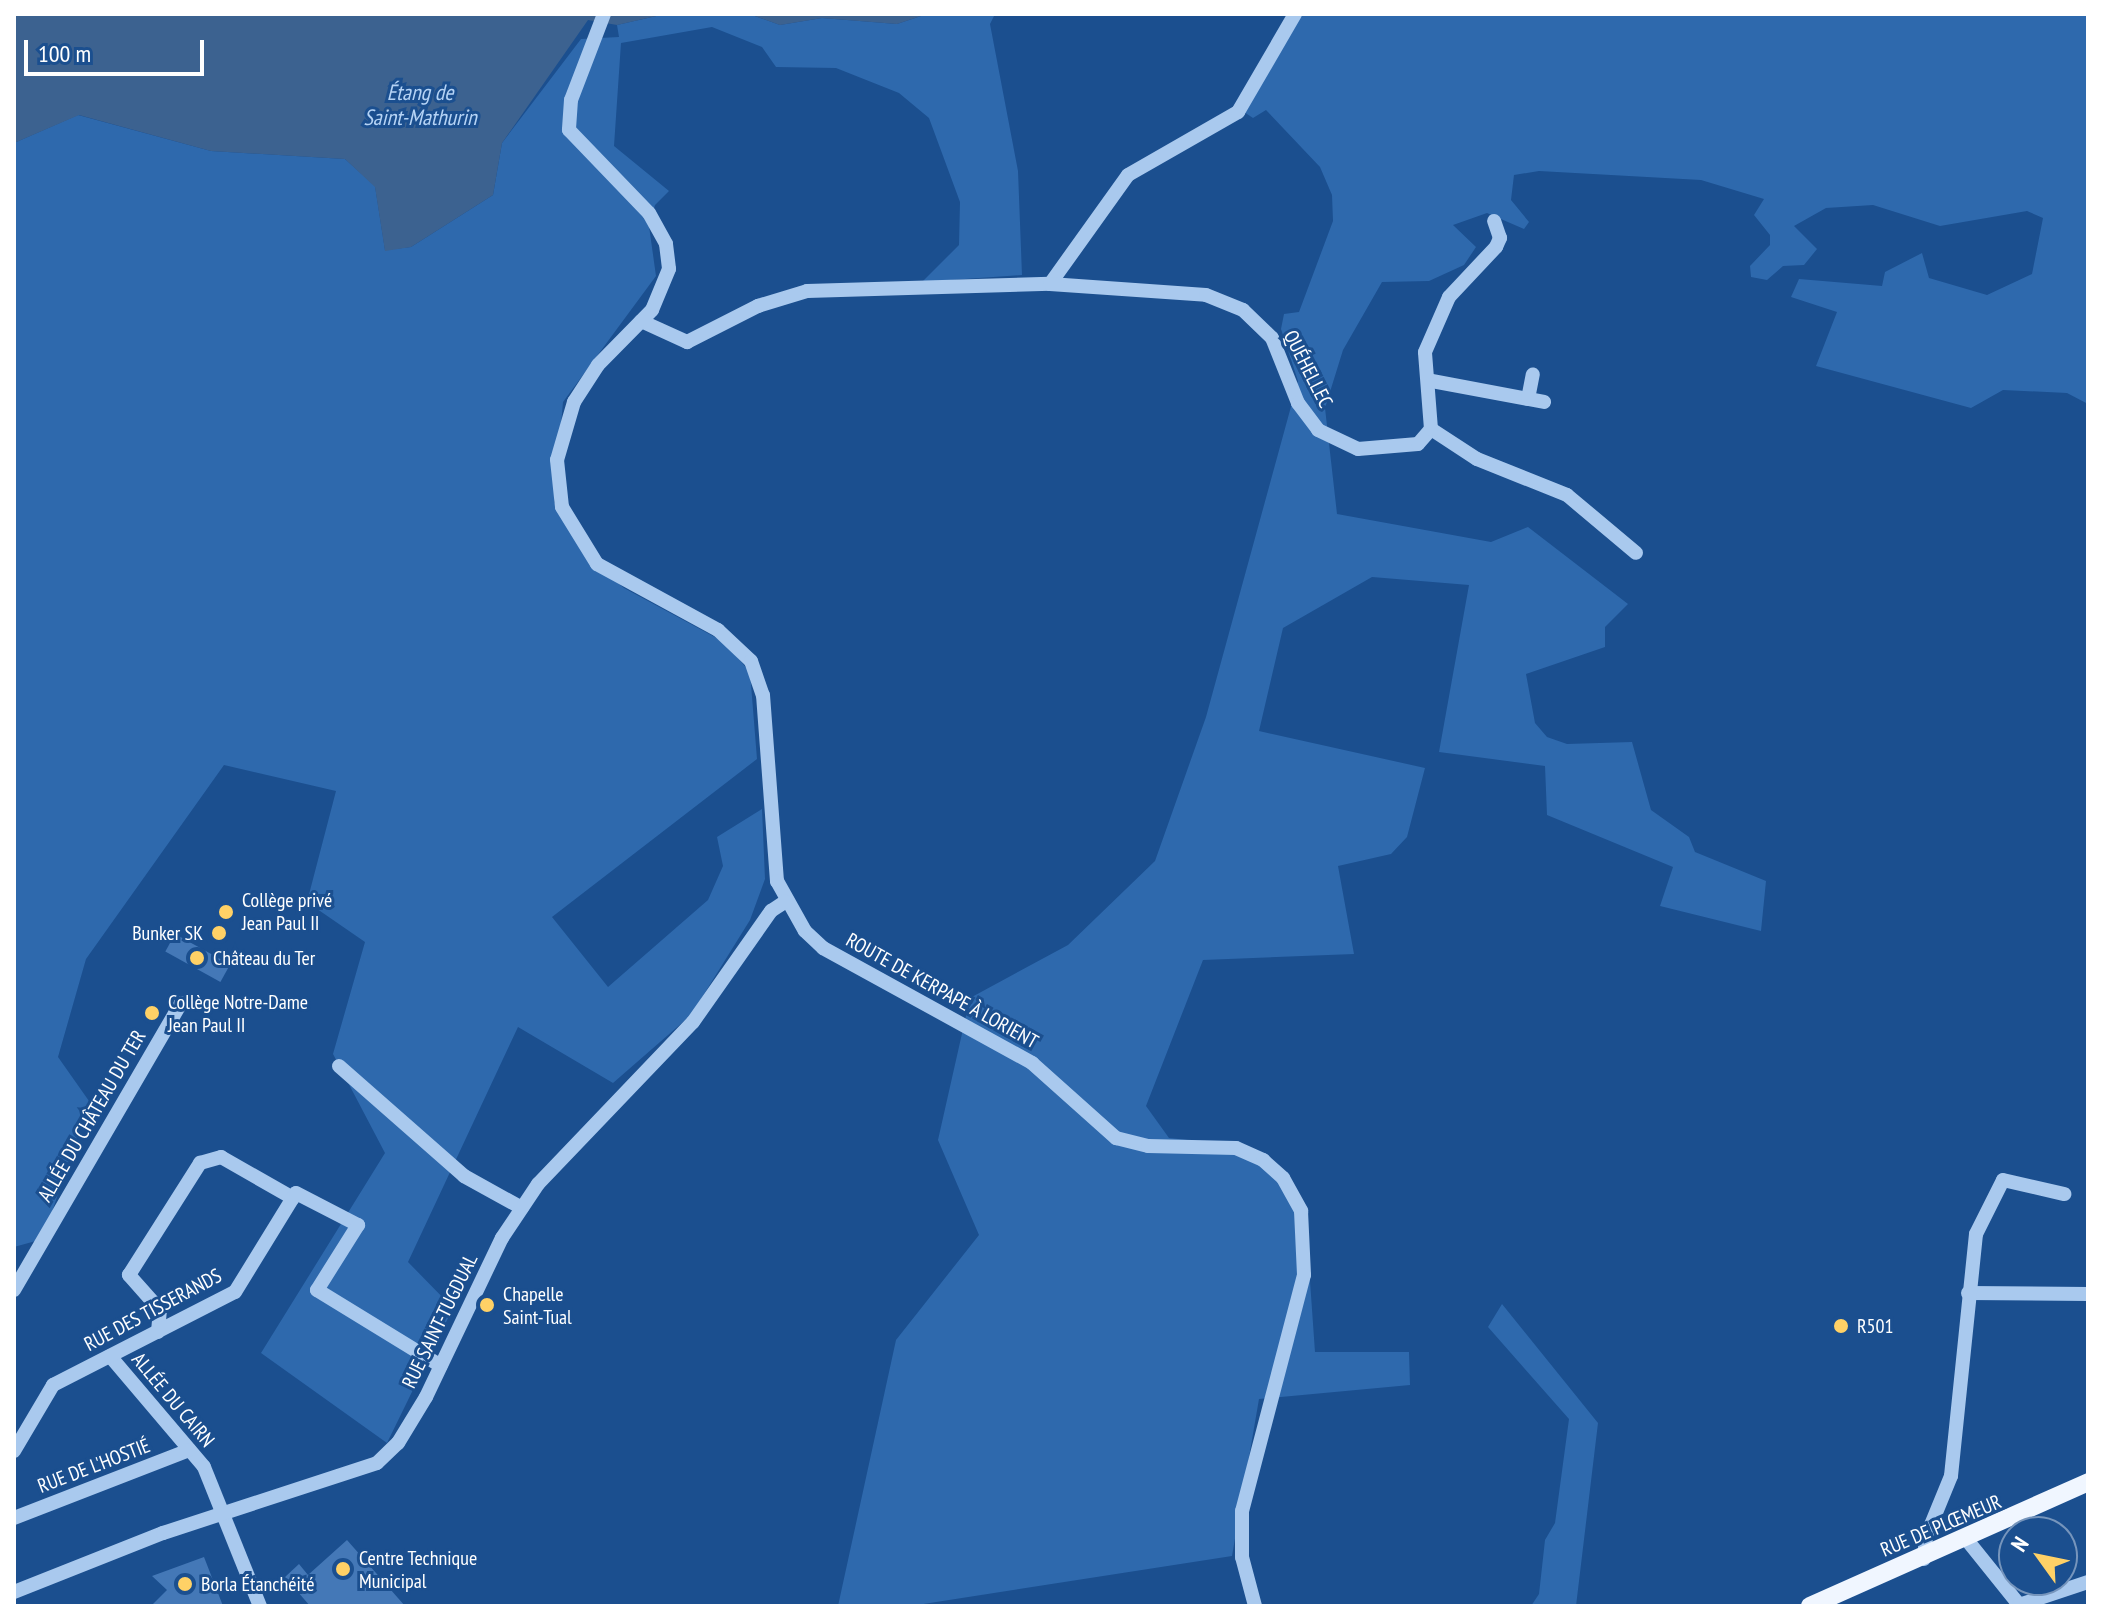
<!DOCTYPE html>
<meta charset="utf-8">
<style>
body{margin:0}
#map{position:relative;width:2102px;height:1620px;overflow:hidden;background:#1b4f8f;font-family:"PT Sans Narrow",sans-serif}
div>[style]{position:absolute}
.green>*{inset:0;background:#2e69ad}
.water>*{inset:0;background:#3c6290}
.building>*{inset:0;background:#4478b7;transform-origin:0 0}
.minor>*{height:14px;margin:-7px;padding:0 7px;transform-origin:7px;border-radius:7px;background:#a9c9ee}
.major>*{height:18px;margin:-9px;padding:0 9px;transform-origin:9px;border-radius:9px;background:#f0f6ff}
.dots>*{width:22px;height:22px;translate:-50% -50%;box-sizing:border-box;border:4px solid #1b4f8f;border-radius:50%}
span{translate:-50% -50%;white-space:nowrap;text-align:center;line-height:1.15;-webkit-text-stroke:6px #1b4f8f;paint-order:stroke}
.street-label{font-size:20px;color:#fff}
.poi-label{font-size:20px;color:#fff}
.left{translate:0 -50%;text-align:left}
.right{translate:-100% -50%;text-align:right}
.water-label{font-size:22px;color:#b5d3f5;font-style:italic}
.frame{position:absolute;inset:0;border:16px solid #fff;pointer-events:none}
.north{position:absolute;left:1998px;top:1516px;width:80px;height:80px;box-sizing:border-box;background:#1b4f8f;border:2px solid #7695bc;border-radius:50%;rotate:303deg;font-size:22px;font-weight:700;line-height:32px;text-align:center;color:#fff}
.north::after{content:'';display:block;margin:auto;width:28px;height:36px;background:#ffd166;clip-path:polygon(50% 0,100% 100%,50% 72%,0 100%)}
.scale{position:absolute;left:24px;top:40px;width:180px;height:36px;box-sizing:border-box;border:4px solid #fff;border-top:0;padding-left:10px;font-size:24px;line-height:28px;white-space:nowrap;color:#fff;-webkit-text-stroke:6px #1b4f8f;paint-order:stroke}
</style>
<div id="map">
<div class="green">
<i style="clip-path:polygon(665px 14px,749px 14px,780px 25px,822px 18px,897px 24px,927px 14px,995px 14px,990px 24px,1018px 171px,1022px 275px,922px 282px,959px 245px,960px 202px,929px 118px,899px 93px,836px 68px,776px 67px,762px 47px,712px 27px,621px 43px,614px 146px,669px 191px,655px 205px,649px 226px,656px 276px,563px 402px,554px 502px,588px 559px,624px 588px,724px 642px,750px 672px,757px 759px,552px 917px,608px 987px,708px 900px,723px 866px,717px 837px,762px 809px,765px 879px,750px 920px,691px 1015px,613px 1083px,518px 1027px,408px 1262px,453px 1308px,387px 1443px,261px 1353px,385px 1153px,333px 1054px,365px 942px,307px 902px,336px 791px,224px 765px,86px 959px,58px 1057px,89px 1101px,43px 1239px,14px 1247px,14px 143px,78px 115px,211px 151px,345px 159px,375px 186px,385px 250px,411px 247px,493px 195px,502px 143px,581px 39px,619px 37px,617px 25px)"></i>
<i style="clip-path:polygon(1295px 14px,2088px 14px,2088px 404px,2067px 393px,2003px 390px,1971px 408px,1816px 366px,1837px 312px,1791px 297px,1799px 279px,1882px 286px,1885px 272px,1922px 253px,1929px 278px,1987px 295px,2032px 274px,2043px 218px,2027px 211px,1940px 226px,1873px 205px,1826px 208px,1794px 226px,1817px 249px,1804px 265px,1783px 266px,1767px 280px,1751px 277px,1750px 266px,1770px 245px,1770px 235px,1754px 215px,1764px 199px,1701px 180px,1539px 171px,1514px 175px,1511px 200px,1529px 222px,1524px 229px,1487px 213px,1453px 225px,1476px 247px,1464px 265px,1429px 281px,1382px 282px,1343px 350px,1325px 408px,1337px 514px,1491px 542px,1528px 527px,1628px 604px,1605px 627px,1605px 647px,1526px 674px,1535px 723px,1547px 737px,1567px 744px,1632px 742px,1651px 810px,1689px 837px,1695px 852px,1766px 881px,1761px 931px,1660px 906px,1673px 867px,1547px 815px,1545px 766px,1439px 752px,1469px 585px,1372px 577px,1283px 628px,1259px 731px,1425px 768px,1407px 837px,1391px 854px,1338px 866px,1354px 954px,1203px 960px,1146px 1106px,1169px 1138px,1245px 1146px,1280px 1166px,1307px 1238px,1315px 1352px,1409px 1352px,1410px 1385px,1259px 1399px,1232px 1556px,917px 1605px,838px 1606px,896px 1340px,979px 1235px,938px 1140px,970px 998px,1068px 945px,1155px 861px,1206px 717px,1298px 381px,1281px 329px,1284px 314px,1299px 312px,1333px 221px,1332px 195px,1320px 167px,1266px 110px,1253px 118px,1241px 110px)"></i>
<i style="clip-path:polygon(1502px 1304px,1598px 1423px,1576px 1606px,1531px 1606px,1539px 1594px,1545px 1540px,1555px 1523px,1569px 1419px,1488px 1327px)"></i>
</div>
<div class="water">
<i style="clip-path:polygon(14px 14px,665px 14px,617px 25px,588px 20px,502px 143px,493px 195px,411px 247px,385px 251px,375px 187px,345px 159px,211px 151px,79px 115px,14px 143px)"></i>
<i style="clip-path:polygon(749px 14px,927px 14px,897px 24px,822px 18px,780px 25px)"></i>
</div>
<div class="building">
<i style="left:175px;top:934px;width:63px;height:20px;rotate:29deg"></i>
<i style="clip-path:polygon(347px 1540px,405px 1606px,310px 1606px,285px 1577px,299px 1564px,308px 1575px)"></i>
<i style="clip-path:polygon(204px 1557px,223px 1606px,151px 1606px,167px 1590px,152px 1576px)"></i>
</div>
<div class="minor">
<i style="left:604px;top:14px;width:92px;rotate:111deg"></i>
<i style="left:571px;top:100px;width:30px;rotate:94deg"></i>
<i style="left:569px;top:130px;width:115px;rotate:46.1deg"></i>
<i style="left:649px;top:213px;width:35px;rotate:61deg"></i>
<i style="left:666px;top:244px;width:25px;rotate:83deg"></i>
<i style="left:669px;top:269px;width:44px;rotate:112.5deg"></i>
<i style="left:652px;top:310px;width:77px;rotate:134.5deg"></i>
<i style="left:598px;top:365px;width:44px;rotate:123deg"></i>
<i style="left:574px;top:402px;width:60px;rotate:106.3deg"></i>
<i style="left:557px;top:460px;width:47px;rotate:83.9deg"></i>
<i style="left:562px;top:507px;width:67px;rotate:58.4deg"></i>
<i style="left:597px;top:564px;width:138px;rotate:28.6deg"></i>
<i style="left:718px;top:630px;width:45px;rotate:43.2deg"></i>
<i style="left:751px;top:661px;width:36px;rotate:71deg"></i>
<i style="left:763px;top:695px;width:187px;rotate:85.7deg"></i>
<i style="left:777px;top:881px;width:57px;rotate:60.8deg"></i>
<i style="left:805px;top:931px;width:25px;rotate:43deg"></i>
<i style="left:823px;top:948px;width:239px;rotate:28.8deg"></i>
<i style="left:1032px;top:1063px;width:113px;rotate:41.8deg"></i>
<i style="left:1116px;top:1138px;width:33px;rotate:14deg"></i>
<i style="left:1148px;top:1146px;width:88px;rotate:1.3deg"></i>
<i style="left:1236px;top:1148px;width:30px;rotate:24deg"></i>
<i style="left:1263px;top:1160px;width:27px;rotate:42deg"></i>
<i style="left:1283px;top:1178px;width:38px;rotate:61deg"></i>
<i style="left:1301px;top:1211px;width:64px;rotate:87.3deg"></i>
<i style="left:1304px;top:1275px;width:244px;rotate:104.7deg"></i>
<i style="left:1242px;top:1511px;width:46px;rotate:90deg"></i>
<i style="left:1242px;top:1557px;width:51px;rotate:75.1deg"></i>
<i style="left:1050px;top:284px;width:134px;rotate:-54.4deg"></i>
<i style="left:1128px;top:175px;width:127px;rotate:-29.8deg"></i>
<i style="left:1238px;top:112px;width:113px;rotate:-59.8deg"></i>
<i style="left:641px;top:321px;width:51px;rotate:24.5deg"></i>
<i style="left:687px;top:342px;width:80px;rotate:-26.9deg"></i>
<i style="left:758px;top:306px;width:51px;rotate:-17deg"></i>
<i style="left:807px;top:291px;width:243px;rotate:-1.7deg"></i>
<i style="left:1050px;top:284px;width:156px;rotate:4deg"></i>
<i style="left:1206px;top:295px;width:40px;rotate:22deg"></i>
<i style="left:1243px;top:310px;width:40px;rotate:44deg"></i>
<i style="left:1272px;top:338px;width:70px;rotate:68.2deg"></i>
<i style="left:1298px;top:403px;width:34px;rotate:53deg"></i>
<i style="left:1318px;top:430px;width:44px;rotate:25.4deg"></i>
<i style="left:1358px;top:449px;width:60px;rotate:-4.8deg"></i>
<i style="left:1418px;top:444px;width:20px;rotate:-49deg"></i>
<i style="left:1431px;top:429px;width:55px;rotate:33.1deg"></i>
<i style="left:1477px;top:459px;width:97px;rotate:21.8deg"></i>
<i style="left:1567px;top:495px;width:90px;rotate:40deg"></i>
<i style="left:1432px;top:381px;width:114px;rotate:10.6deg"></i>
<i style="left:1528px;top:399px;width:25px;rotate:-79deg"></i>
<i style="left:1431px;top:429px;width:77px;rotate:-94.5deg"></i>
<i style="left:1425px;top:352px;width:60px;rotate:-66.4deg"></i>
<i style="left:1449px;top:297px;width:69px;rotate:-46.8deg"></i>
<i style="left:1496px;top:247px;width:10px;rotate:-66deg"></i>
<i style="left:1500px;top:238px;width:18px;rotate:-109deg"></i>
<i style="left:339px;top:1066px;width:167px;rotate:41.3deg"></i>
<i style="left:464px;top:1176px;width:66px;rotate:28.9deg"></i>
<i style="left:14px;top:1290px;width:332px;rotate:-59.8deg"></i>
<i style="left:1968px;top:1293px;width:120px;rotate:0.5deg"></i>
<i style="left:158px;top:1332px;width:22px;rotate:-85deg"></i>
<i style="left:160px;top:1310px;width:47px;rotate:-131.5deg"></i>
<i style="left:129px;top:1275px;width:133px;rotate:-57.6deg"></i>
<i style="left:200px;top:1163px;width:22px;rotate:-16deg"></i>
<i style="left:221px;top:1157px;width:83px;rotate:29.7deg"></i>
<i style="left:110px;top:1356px;width:145px;rotate:49.7deg"></i>
<i style="left:204px;top:1467px;width:150px;rotate:68.1deg"></i>
<i style="left:14px;top:1451px;width:77px;rotate:-59.4deg"></i>
<i style="left:53px;top:1385px;width:204px;rotate:-27.1deg"></i>
<i style="left:235px;top:1292px;width:116px;rotate:-58.4deg"></i>
<i style="left:296px;top:1193px;width:70px;rotate:27.3deg"></i>
<i style="left:358px;top:1225px;width:77px;rotate:122.2deg"></i>
<i style="left:317px;top:1290px;width:145px;rotate:31.5deg"></i>
<i style="left:14px;top:1518px;width:188px;rotate:-21.2deg"></i>
<i style="left:1967px;top:1540px;width:85px;rotate:51.2deg"></i>
<i style="left:1924px;top:1559px;width:22px;rotate:-85deg"></i>
<i style="left:1926px;top:1537px;width:66px;rotate:-67.7deg"></i>
<i style="left:1951px;top:1476px;width:243px;rotate:-84.1deg"></i>
<i style="left:1976px;top:1234px;width:60px;rotate:-63.4deg"></i>
<i style="left:2003px;top:1180px;width:63px;rotate:12.9deg"></i>
<i style="left:14px;top:1592px;width:160px;rotate:-21.6deg"></i>
<i style="left:163px;top:1533px;width:225px;rotate:-18.1deg"></i>
<i style="left:377px;top:1463px;width:29px;rotate:-44deg"></i>
<i style="left:398px;top:1443px;width:54px;rotate:-58.7deg"></i>
<i style="left:426px;top:1397px;width:176px;rotate:-64.5deg"></i>
<i style="left:502px;top:1238px;width:65px;rotate:-56.3deg"></i>
<i style="left:538px;top:1184px;width:224px;rotate:-46.3deg"></i>
<i style="left:693px;top:1022px;width:136px;rotate:-54.9deg"></i>
<i style="left:771px;top:911px;width:17px;rotate:-33deg"></i>
<i style="left:2019px;top:1605px;width:73px;rotate:-18.4deg"></i>
</div>
<div class="major">
<i style="left:1810px;top:1606px;width:304px;rotate:-24deg"></i>
</div>
<div class="dots">
<i style="left:226px;top:912px;background:#ffd166"></i>
<i style="left:219px;top:933px;background:#ffd166"></i>
<i style="left:197px;top:958px;background:#ffd166"></i>
<i style="left:152px;top:1013px;background:#ffd166"></i>
<i style="left:487px;top:1305px;background:#ffd166"></i>
<i style="left:1841px;top:1326px;background:#ffd166"></i>
<i style="left:343px;top:1569px;background:#ffd166"></i>
<i style="left:185px;top:1584px;background:#ffd166"></i>
</div>
<div class="street-label">
<span style="left:1308px;top:369px;rotate:63deg">QUÉHELLEC</span>
<span style="left:942px;top:991px;rotate:29deg">ROUTE DE KERPAPE À LORIENT</span>
<span style="left:92px;top:1116px;rotate:-60deg">ALLÉE DU CHÂTEAU DU TER</span>
<span style="left:153px;top:1310px;rotate:-28deg">RUE DES TISSERANDS</span>
<span style="left:440px;top:1321px;rotate:-64deg">RUE SAINT-TUGDUAL</span>
<span style="left:173px;top:1400px;rotate:50deg">ALLÉE DU CAIRN</span>
<span style="left:94px;top:1466px;rotate:-21deg">RUE DE L'HOSTIÉ</span>
<span style="left:1941px;top:1526px;rotate:-23deg">RUE DE PLŒMEUR</span>
</div>
<div class="poi-label">
<span class="left" style="left:242px;top:912px">Collège privé<br>Jean Paul II</span>
<span class="right" style="left:203px;top:933px">Bunker SK</span>
<span class="left" style="left:213px;top:958px">Château du Ter</span>
<span class="left" style="left:168px;top:1014px">Collège Notre-Dame<br>Jean Paul II</span>
<span class="left" style="left:503px;top:1306px">Chapelle<br>Saint-Tual</span>
<span class="left" style="left:1857px;top:1326px">R501</span>
<span class="left" style="left:359px;top:1570px">Centre Technique<br>Municipal</span>
<span class="left" style="left:201px;top:1584px">Borla Étanchéité</span>
</div>
<div class="water-label">
<span style="left:420px;top:105px">Étang de<br>Saint-Mathurin</span>
</div>
<div class="frame"></div>
<div class="north">N</div>
<div class="scale">100 m</div>
</div>
